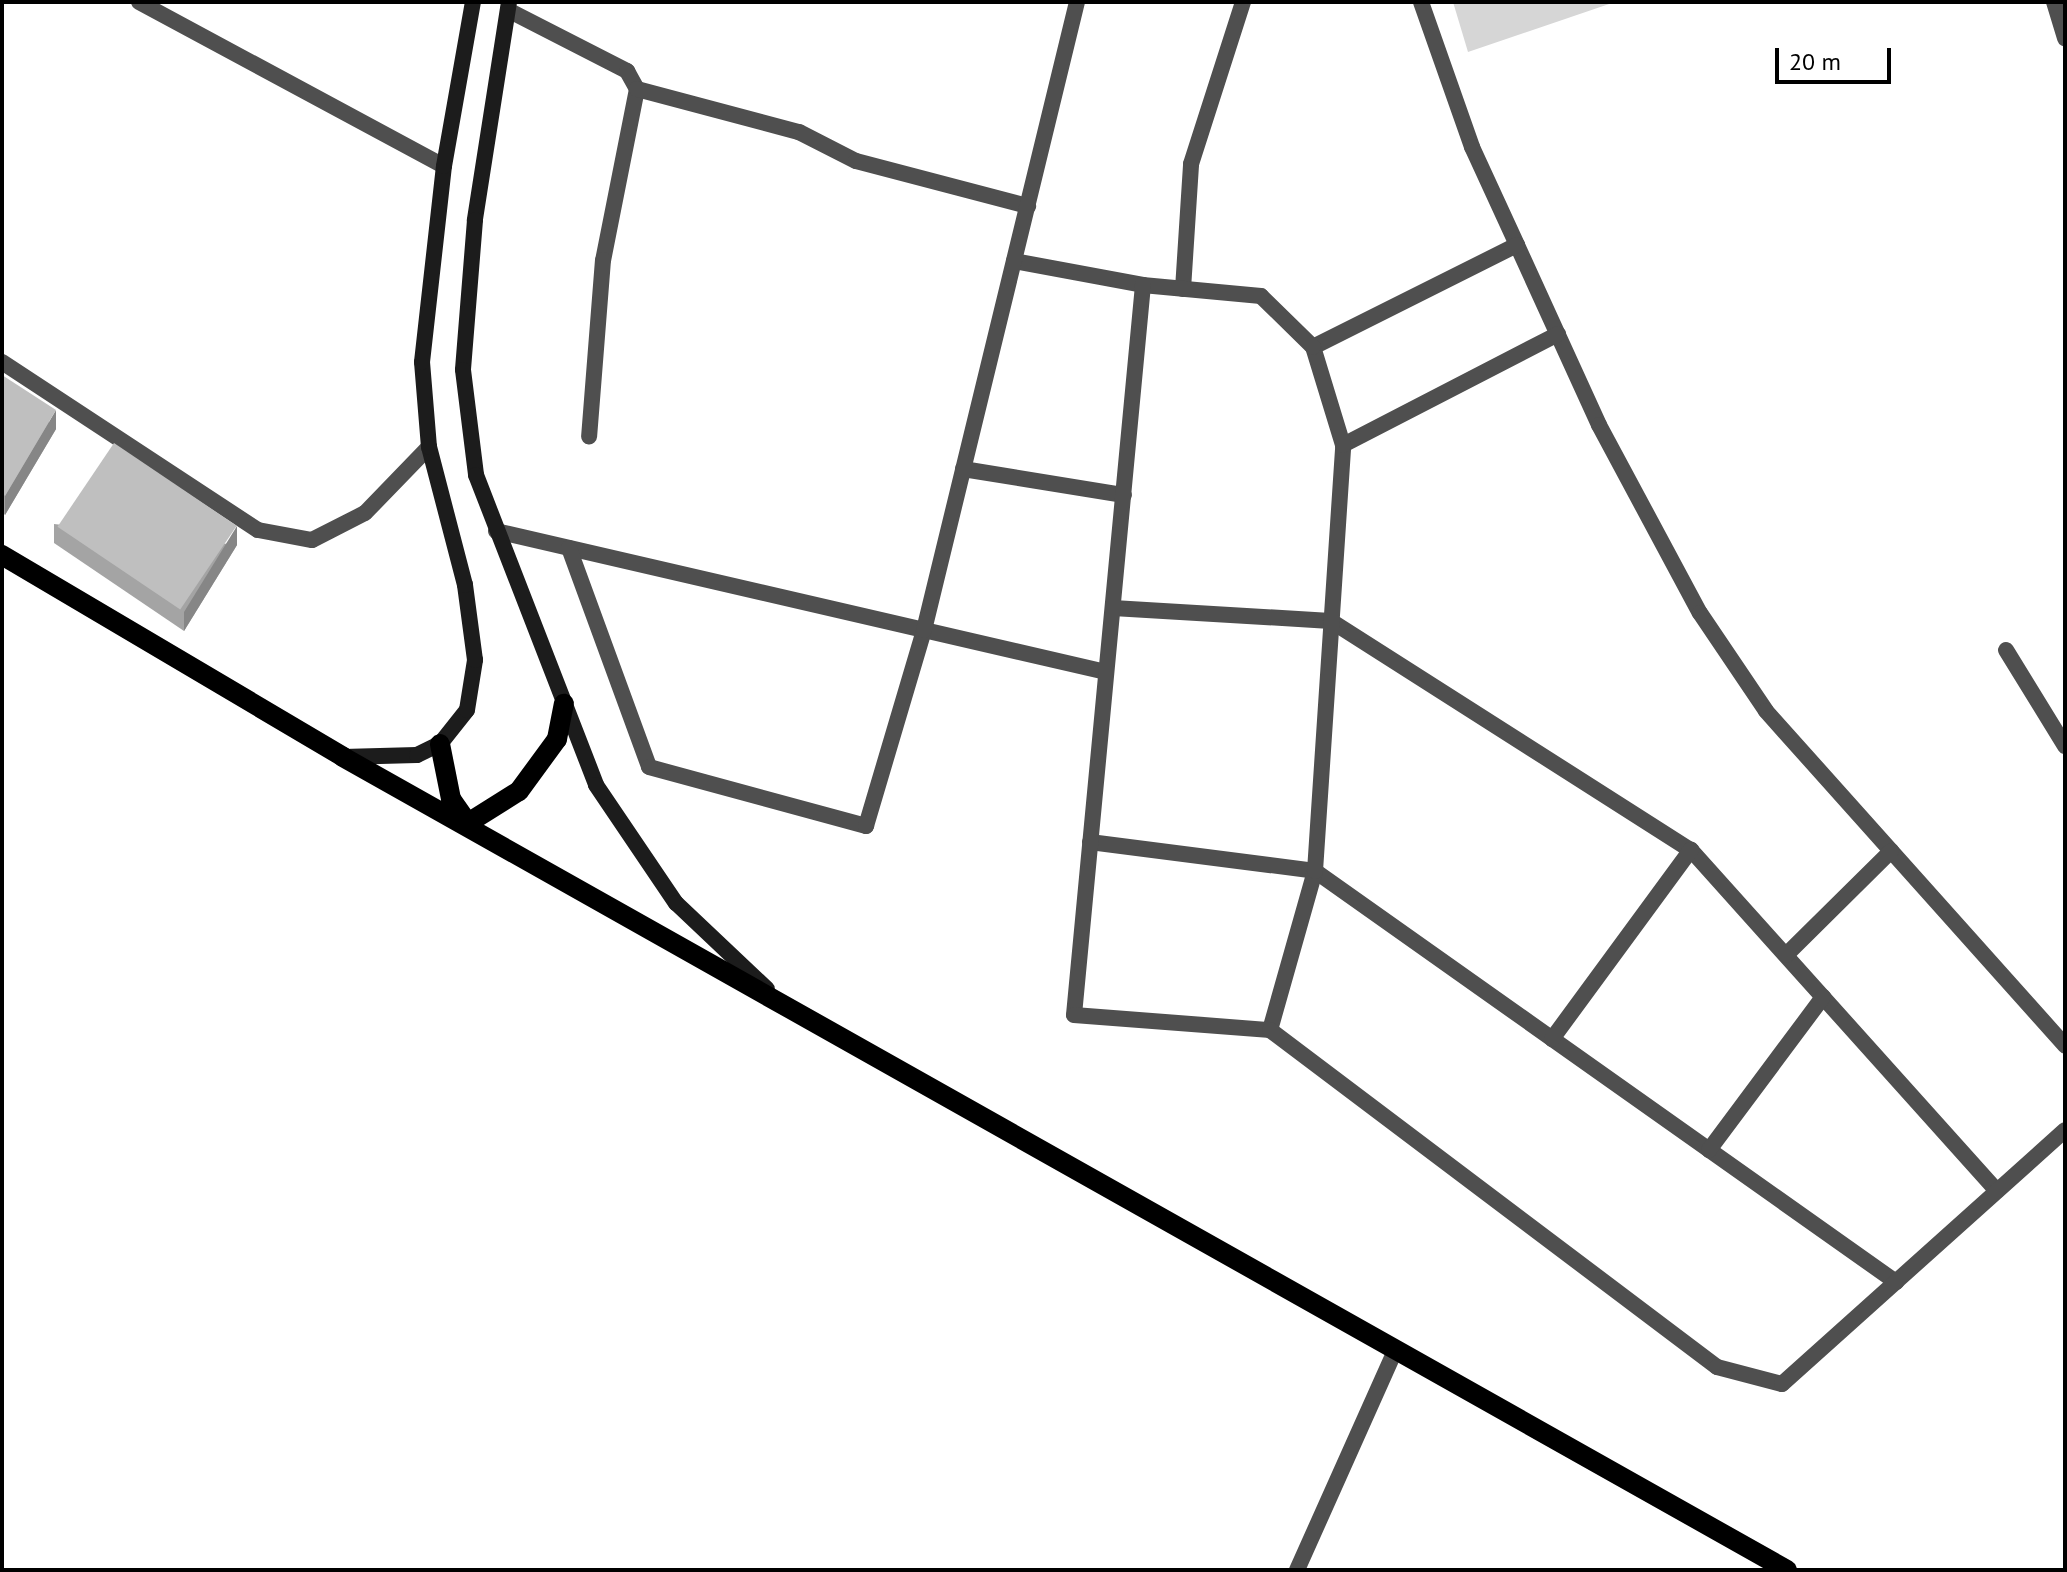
<!DOCTYPE html>
<style>
body{margin:0}
#map{position:relative;width:2067px;height:1572px;overflow:hidden;background:#fff;font-family:"PT Sans",sans-serif}
div>[style]{position:absolute}
.green>*{inset:0;background:#d6d6d6}
.minor>*{height:16px;margin:-8px;padding:0 8px;transform-origin:8px;border-radius:8px;background:#4f4f4f}
.secondary>*{height:16px;margin:-8px;padding:0 8px;transform-origin:8px;border-radius:8px;background:#1c1c1c}
.primary>*{height:20px;margin:-10px;padding:0 10px;transform-origin:10px;border-radius:10px;background:#000}
.wall>*{inset:0;background:#a4a4a4}
.shaded-wall>*{inset:0;background:#868686}
.building>*{inset:0;background:#bfbfbf;transform-origin:0 0}
span{translate:-50% -50%;white-space:nowrap;text-align:center;line-height:1.15;-webkit-text-stroke:6px #fff;paint-order:stroke}
.frame{position:absolute;inset:0;border:4px solid #000;pointer-events:none}
.scale{position:absolute;left:1775px;top:48px;width:116px;height:36px;box-sizing:border-box;border:4px solid #000;border-top:0;padding-left:10px;font-size:24px;line-height:28px;white-space:nowrap;color:#000;-webkit-text-stroke:6px #fff;paint-order:stroke}
</style>
<div id="map">
<div class="green">
<i style="clip-path:polygon(1453px 2px,1615px 2px,1468px 52px)"></i>
</div>
<div class="minor">
<i style="left:139px;top:2px;width:346px;rotate:28.3deg"></i>
<i style="left:1421px;top:2px;width:154px;rotate:70.6deg"></i>
<i style="left:1472px;top:147px;width:108px;rotate:65.3deg"></i>
<i style="left:1517px;top:245px;width:198px;rotate:65.5deg"></i>
<i style="left:1599px;top:425px;width:213px;rotate:61.8deg"></i>
<i style="left:1700px;top:613px;width:118px;rotate:56deg"></i>
<i style="left:1766px;top:711px;width:449px;rotate:48.2deg"></i>
<i style="left:2054px;top:2px;width:38px;rotate:73deg"></i>
<i style="left:508px;top:10px;width:134px;rotate:27.1deg"></i>
<i style="left:627px;top:71px;width:21px;rotate:61deg"></i>
<i style="left:637px;top:89px;width:174px;rotate:101.2deg"></i>
<i style="left:603px;top:260px;width:177px;rotate:94.5deg"></i>
<i style="left:637px;top:89px;width:168px;rotate:14.9deg"></i>
<i style="left:799px;top:132px;width:64px;rotate:27deg"></i>
<i style="left:856px;top:161px;width:178px;rotate:14.7deg"></i>
<i style="left:1014px;top:261px;width:131px;rotate:10.5deg"></i>
<i style="left:1183px;top:289px;width:125px;rotate:-86.3deg"></i>
<i style="left:1191px;top:164px;width:170px;rotate:-72.2deg"></i>
<i style="left:1313px;top:347px;width:228px;rotate:-26.6deg"></i>
<i style="left:2px;top:362px;width:306px;rotate:33.3deg"></i>
<i style="left:258px;top:530px;width:55px;rotate:10.5deg"></i>
<i style="left:312px;top:540px;width:59px;rotate:-27deg"></i>
<i style="left:365px;top:513px;width:92px;rotate:-45.9deg"></i>
<i style="left:1343px;top:445px;width:242px;rotate:-27.3deg"></i>
<i style="left:963px;top:469px;width:163px;rotate:9.2deg"></i>
<i style="left:496px;top:531px;width:626px;rotate:13.02deg"></i>
<i style="left:569px;top:548px;width:233px;rotate:69.9deg"></i>
<i style="left:649px;top:767px;width:225px;rotate:15.2deg"></i>
<i style="left:866px;top:826px;width:204px;rotate:-73.5deg"></i>
<i style="left:924px;top:630px;width:646px;rotate:-76.31deg"></i>
<i style="left:1113px;top:608px;width:218px;rotate:3.4deg"></i>
<i style="left:1331px;top:621px;width:427px;rotate:32.5deg"></i>
<i style="left:1691px;top:850px;width:458px;rotate:48.1deg"></i>
<i style="left:2006px;top:650px;width:113px;rotate:58.4deg"></i>
<i style="left:1090px;top:842px;width:227px;rotate:7.3deg"></i>
<i style="left:1315px;top:871px;width:712px;rotate:35.28deg"></i>
<i style="left:1786px;top:955px;width:148px;rotate:-44.7deg"></i>
<i style="left:1270px;top:1030px;width:165px;rotate:-74.2deg"></i>
<i style="left:1315px;top:871px;width:427px;rotate:-86.2deg"></i>
<i style="left:1343px;top:445px;width:102px;rotate:-107deg"></i>
<i style="left:1313px;top:347px;width:73px;rotate:-135.6deg"></i>
<i style="left:1261px;top:296px;width:119px;rotate:-174.7deg"></i>
<i style="left:1143px;top:285px;width:733px;rotate:95.4deg"></i>
<i style="left:1074px;top:1015px;width:197px;rotate:4.4deg"></i>
<i style="left:1270px;top:1030px;width:560px;rotate:37.01deg"></i>
<i style="left:1717px;top:1367px;width:67px;rotate:14.7deg"></i>
<i style="left:1782px;top:1384px;width:380px;rotate:-41.9deg"></i>
<i style="left:1552px;top:1039px;width:235px;rotate:-53.7deg"></i>
<i style="left:1709px;top:1150px;width:191px;rotate:-53.3deg"></i>
<i style="left:1297px;top:1570px;width:242px;rotate:-65.9deg"></i>
</div>
<div class="secondary">
<i style="left:509px;top:2px;width:221px;rotate:98.9deg"></i>
<i style="left:475px;top:220px;width:150px;rotate:94.6deg"></i>
<i style="left:463px;top:370px;width:106px;rotate:82.9deg"></i>
<i style="left:476px;top:475px;width:332px;rotate:68.8deg"></i>
<i style="left:596px;top:785px;width:143px;rotate:55.9deg"></i>
<i style="left:676px;top:903px;width:125px;rotate:43.4deg"></i>
<i style="left:343px;top:757px;width:74px;rotate:-1.5deg"></i>
<i style="left:417px;top:755px;width:25px;rotate:-26deg"></i>
<i style="left:440px;top:744px;width:43px;rotate:-51.5deg"></i>
<i style="left:467px;top:710px;width:51px;rotate:-80.9deg"></i>
<i style="left:475px;top:660px;width:76px;rotate:-97.6deg"></i>
<i style="left:465px;top:585px;width:143px;rotate:-104.6deg"></i>
<i style="left:429px;top:447px;width:85px;rotate:-94.7deg"></i>
<i style="left:422px;top:362px;width:197px;rotate:-83.6deg"></i>
<i style="left:444px;top:166px;width:167px;rotate:-80deg"></i>
</div>
<div class="primary">
<i style="left:2px;top:555px;width:396px;rotate:30.6deg"></i>
<i style="left:343px;top:757px;width:1657px;rotate:29.38deg"></i>
<i style="left:440px;top:744px;width:56px;rotate:78.7deg"></i>
<i style="left:451px;top:799px;width:29px;rotate:55deg"></i>
<i style="left:468px;top:823px;width:60px;rotate:-32.1deg"></i>
<i style="left:519px;top:791px;width:64px;rotate:-53.8deg"></i>
<i style="left:557px;top:739px;width:36px;rotate:-79deg"></i>
</div>
<div class="wall">
<i style="clip-path:polygon(2px 375px,56px 429px,5px 515px,2px 512px)"></i>
<i style="clip-path:polygon(54px 524px,237px 545px,184px 631px,54px 543px)"></i>
</div>
<div class="shaded-wall">
<i style="clip-path:polygon(56px 410px,56px 429px,5px 515px,5px 496px)"></i>
<i style="clip-path:polygon(237px 526px,237px 545px,184px 631px,184px 612px)"></i>
</div>
<div class="building">
<i style="clip-path:polygon(2px 375px,56px 410px,5px 496px,2px 493px)"></i>
<i style="left:114px;top:443px;width:148px;height:101px;rotate:34deg"></i>
</div>
<div class="frame"></div>
<div class="scale">20 m</div>
</div>
